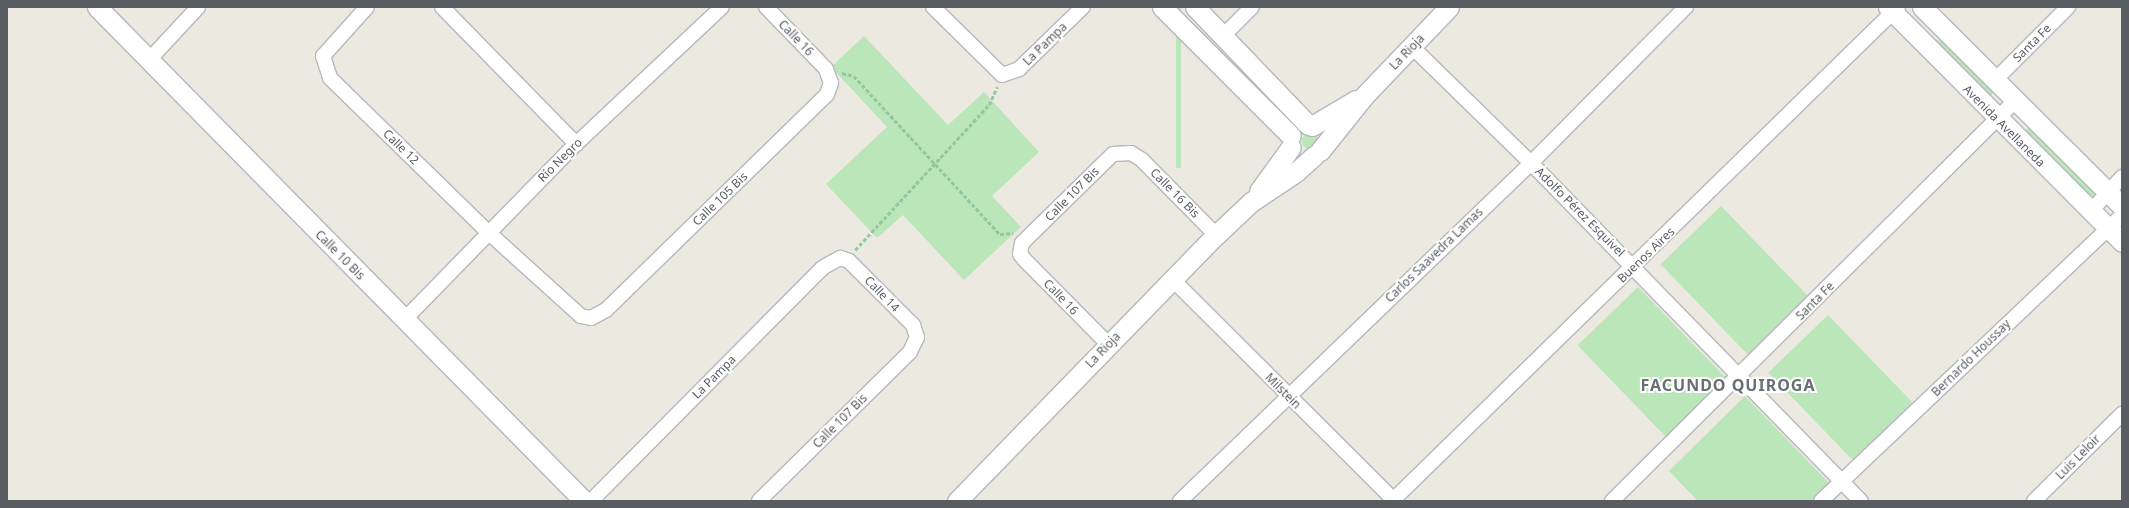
<!DOCTYPE html>
<meta charset="utf-8">
<style>
body{margin:0}
#map{position:relative;width:2129px;height:508px;overflow:hidden;background:#ece9e0;font-family:"Noto Sans",sans-serif}
div>[style]{position:absolute}
.green>*{inset:0;background:#bbe6ba;transform-origin:0 0}
.round{border-radius:50%}
.path>*{height:2.5px;margin-top:-1.25px;transform-origin:0;background:repeating-linear-gradient(90deg,#93c7a2 0 4px,transparent 0 6px)}
.roads{filter:drop-shadow(1px 0 #b6b8bd) drop-shadow(-1px 0 #b6b8bd) drop-shadow(0 1px #b6b8bd) drop-shadow(0 -1px #b6b8bd)}
.street>*{height:14px;margin:-7px;padding:0 7px;transform-origin:7px;border-radius:7px;background:#fff}
.secondary>*{height:19px;margin:-9.5px;padding:0 9.5px;transform-origin:9.5px;border-radius:9.5px;background:#fff}
span{translate:-50% -50%;white-space:nowrap;text-align:center;line-height:1.15;-webkit-text-stroke:4px #fff;paint-order:stroke}
.street-label{font-size:12px;color:#595d61}
.district-label{font-size:16px;color:#696f74;font-weight:700;letter-spacing:1px}
.frame{position:absolute;inset:0;border:8px solid #595d61;pointer-events:none}
</style>
<div id="map">
<div class="green">
<i style="left:1176px;top:7px;width:5px;height:161px"></i>
<i style="clip-path:polygon(1918px 22px,1935px 39px,1950px 44px,1996px 91px,1989px 97px)"></i>
<i style="clip-path:polygon(864px 36px,948px 125px,984px 92px,1039px 152px,992px 196px,1021px 227px,964px 280px,903px 215px,877px 238px,826px 184px,887px 127px,831px 67px)"></i>
<i style="left:2031px;top:125px;width:98px;height:10px;rotate:45deg"></i>
<i class="round" style="left:1302px;top:133px;width:16px;height:16px"></i>
<i style="left:1721px;top:206px;width:127px;height:84px;rotate:46deg"></i>
<i style="left:1638px;top:287px;width:127px;height:84px;rotate:46deg"></i>
<i style="left:1828px;top:315px;width:128px;height:83px;rotate:46deg"></i>
<i style="clip-path:polygon(1745px 396px,1834px 488px,1820px 501px,1698px 501px,1669px 471px)"></i>
</div>
<div class="path">
<i style="left:842px;top:73px;width:12px;rotate:14deg"></i>
<i style="left:854px;top:76px;width:215px;rotate:47.3deg"></i>
<i style="left:1000px;top:234px;width:13px;rotate:-4deg"></i>
<i style="left:855px;top:250px;width:197px;rotate:-47.3deg"></i>
<i style="left:989px;top:105px;width:20px;rotate:-66deg"></i>
</div>
<div class="roads">
<div class="street">
<i style="left:367px;top:7px;width:66px;rotate:131.9deg"></i>
<i style="left:323px;top:56px;width:23px;rotate:72deg"></i>
<i style="left:330px;top:78px;width:222px;rotate:44.3deg"></i>
<i style="left:489px;top:233px;width:124px;rotate:42.1deg"></i>
<i style="left:581px;top:316px;width:10px;rotate:11deg"></i>
<i style="left:591px;top:318px;width:17px;rotate:-28deg"></i>
<i style="left:606px;top:310px;width:309px;rotate:-44.3deg"></i>
<i style="left:827px;top:94px;width:12px;rotate:-70deg"></i>
<i style="left:831px;top:83px;width:15px;rotate:-110deg"></i>
<i style="left:826px;top:69px;width:86px;rotate:-134.1deg"></i>
<i style="left:442px;top:7px;width:192px;rotate:45.6deg"></i>
<i style="left:933px;top:7px;width:97px;rotate:44.6deg"></i>
<i style="left:1002px;top:75px;width:18px;rotate:-19deg"></i>
<i style="left:1019px;top:69px;width:89px;rotate:-44.1deg"></i>
<i style="left:1222px;top:37px;width:42px;rotate:-45deg"></i>
<i style="left:1412px;top:47px;width:166px;rotate:44.3deg"></i>
<i style="left:1531px;top:163px;width:472px;rotate:45.7deg"></i>
<i style="left:149px;top:60px;width:72px;rotate:-47.2deg"></i>
<i style="left:1996px;top:79px;width:102px;rotate:-45deg"></i>
<i style="left:2091px;top:211px;width:46px;rotate:-47.6deg"></i>
<i style="left:1173px;top:280px;width:313px;rotate:44.9deg"></i>
<i style="left:404px;top:320px;width:246px;rotate:-45.7deg"></i>
<i style="left:576px;top:144px;width:200px;rotate:-43.2deg"></i>
<i style="left:1108px;top:344px;width:120px;rotate:-134.7deg"></i>
<i style="left:1024px;top:259px;width:6px;rotate:-129deg"></i>
<i style="left:1020px;top:254px;width:11px;rotate:-80deg"></i>
<i style="left:1022px;top:243px;width:127px;rotate:-44.4deg"></i>
<i style="left:1113px;top:154px;width:18px;rotate:-3deg"></i>
<i style="left:1131px;top:153px;width:13px;rotate:32deg"></i>
<i style="left:1142px;top:160px;width:105px;rotate:45.4deg"></i>
<i style="left:591px;top:501px;width:328px;rotate:-45.2deg"></i>
<i style="left:822px;top:268px;width:21px;rotate:-29deg"></i>
<i style="left:840px;top:258px;width:9px;rotate:18deg"></i>
<i style="left:849px;top:261px;width:91px;rotate:45deg"></i>
<i style="left:913px;top:325px;width:13px;rotate:72deg"></i>
<i style="left:917px;top:337px;width:17px;rotate:115deg"></i>
<i style="left:910px;top:352px;width:212px;rotate:135.4deg"></i>
<i style="left:1180px;top:501px;width:487px;rotate:-43.9deg"></i>
<i style="left:1531px;top:163px;width:220px;rotate:-45.2deg"></i>
<i style="left:1392px;top:501px;width:707px;rotate:-44.31deg"></i>
<i style="left:1612px;top:501px;width:571px;rotate:-44.79deg"></i>
<i style="left:1821px;top:501px;width:415px;rotate:-43.5deg"></i>
<i style="left:2034px;top:501px;width:124px;rotate:-44.7deg"></i>
</div>
<div class="secondary">
<i style="left:97px;top:7px;width:694px;rotate:45.41deg"></i>
<i style="left:1162px;top:7px;width:182px;rotate:45deg"></i>
<i style="left:1195px;top:7px;width:163px;rotate:46.2deg"></i>
<i style="left:1888px;top:7px;width:332px;rotate:45.1deg"></i>
<i style="left:1922px;top:7px;width:282px;rotate:44.9deg"></i>
<i style="left:1312px;top:126px;width:51px;rotate:-30.6deg"></i>
<i style="left:1320px;top:151px;width:70px;rotate:-51.3deg"></i>
<i style="left:1364px;top:96px;width:123px;rotate:-46.3deg"></i>
<i style="left:1259px;top:191px;width:54px;rotate:-54deg"></i>
<i style="left:957px;top:501px;width:371px;rotate:-45.8deg"></i>
<i style="left:1216px;top:235px;width:48px;rotate:-43.3deg"></i>
<i style="left:1251px;top:202px;width:54px;rotate:-33.7deg"></i>
<i style="left:1296px;top:172px;width:24px;rotate:-42deg"></i>
</div>
</div>
<div class="street-label">
<span style="left:796px;top:38px;rotate:46deg">Calle 16</span>
<span style="left:2032px;top:43px;rotate:-45deg">Santa Fe</span>
<span style="left:1045px;top:44px;rotate:-44deg">La Pampa</span>
<span style="left:1407px;top:52px;rotate:-46deg">La Rioja</span>
<span style="left:2004px;top:126px;rotate:45deg">Avenida Avellaneda</span>
<span style="left:401px;top:147px;rotate:44deg">Calle 12</span>
<span style="left:560px;top:160px;rotate:-45deg">Río Negro</span>
<span style="left:1175px;top:193px;rotate:45deg">Calle 16 Bis</span>
<span style="left:1072px;top:194px;rotate:-45deg">Calle 107 Bis</span>
<span style="left:720px;top:199px;rotate:-44deg">Calle 105 Bis</span>
<span style="left:1580px;top:212px;rotate:45deg">Adolfo Pérez Esquivel</span>
<span style="left:340px;top:255px;rotate:45deg">Calle 10 Bis</span>
<span style="left:1434px;top:255px;rotate:-44deg">Carlos Saavedra Lamas</span>
<span style="left:1646px;top:255px;rotate:-44deg">Buenos Aires</span>
<span style="left:882px;top:294px;rotate:46deg">Calle 14</span>
<span style="left:1061px;top:297px;rotate:46deg">Calle 16</span>
<span style="left:1815px;top:301px;rotate:-45deg">Santa Fe</span>
<span style="left:1103px;top:350px;rotate:-46deg">La Rioja</span>
<span style="left:1971px;top:358px;rotate:-44deg">Bernardo Houssay</span>
<span style="left:714px;top:377px;rotate:-45deg">La Pampa</span>
<span style="left:1283px;top:391px;rotate:45deg">Milstein</span>
<span style="left:840px;top:421px;rotate:-45deg">Calle 107 Bis</span>
<span style="left:2078px;top:457px;rotate:-45deg">Luis Leloir</span>
</div>
<div class="district-label">
<span style="left:1728px;top:385px">FACUNDO QUIROGA</span>
</div>
<div class="frame"></div>
</div>
